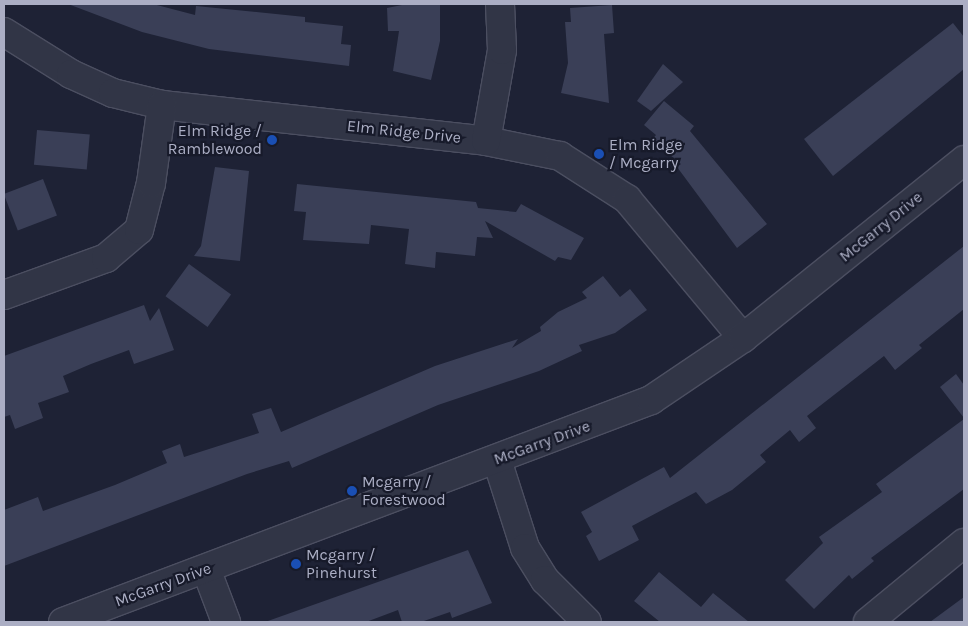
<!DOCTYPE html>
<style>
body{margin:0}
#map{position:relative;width:968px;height:626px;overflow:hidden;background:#1e2235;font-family:Karla,sans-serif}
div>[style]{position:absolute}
.building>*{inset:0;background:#3a3f57;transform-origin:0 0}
.roads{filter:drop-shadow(1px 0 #4c4f61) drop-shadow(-1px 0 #4c4f61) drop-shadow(0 1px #4c4f61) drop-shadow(0 -1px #4c4f61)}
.minor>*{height:28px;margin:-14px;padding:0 14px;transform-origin:14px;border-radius:14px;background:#313546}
.dots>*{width:14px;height:14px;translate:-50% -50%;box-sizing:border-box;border:2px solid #171a2a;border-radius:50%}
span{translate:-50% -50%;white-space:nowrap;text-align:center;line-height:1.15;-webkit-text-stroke:4.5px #171a2a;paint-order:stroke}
.poi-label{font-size:16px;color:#abaec4}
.right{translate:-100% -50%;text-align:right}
.left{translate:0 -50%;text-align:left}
.street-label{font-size:16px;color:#abaec4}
.frame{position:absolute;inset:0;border:5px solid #abaec4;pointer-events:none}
</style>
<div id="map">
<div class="building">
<i style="clip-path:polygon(68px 4px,153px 4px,195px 15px,196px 6px,305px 17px,305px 22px,343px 26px,341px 44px,351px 45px,349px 66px,209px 49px,142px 32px)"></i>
<i style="clip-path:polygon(407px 4px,440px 4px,440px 41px,431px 80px,393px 71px,399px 31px,388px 31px,387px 8px)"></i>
<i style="clip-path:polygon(612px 5px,614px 33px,604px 34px,609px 103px,561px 93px,568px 63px,565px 22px,571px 22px,570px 8px)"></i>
<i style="clip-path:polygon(953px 23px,964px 37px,964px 69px,833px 176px,804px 139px)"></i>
<i style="clip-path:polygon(663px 64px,683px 82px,651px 111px,637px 101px)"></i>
<i style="clip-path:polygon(664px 101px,694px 126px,690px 131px,767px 224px,737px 248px,677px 167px,681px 164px,652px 140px,656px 135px,644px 125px)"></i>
<i style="left:37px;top:130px;width:53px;height:35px;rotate:5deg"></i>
<i style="clip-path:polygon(215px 167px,249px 171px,240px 261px,194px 256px,201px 246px)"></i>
<i style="left:43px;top:179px;width:39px;height:42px;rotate:69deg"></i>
<i style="clip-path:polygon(297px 184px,476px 202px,478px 208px,516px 212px,521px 204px,584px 238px,571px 260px,558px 257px,555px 261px,485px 221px,493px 238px,477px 237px,475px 256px,436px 252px,435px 268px,405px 264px,409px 229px,371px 225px,369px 244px,303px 240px,306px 212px,294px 211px)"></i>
<i style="clip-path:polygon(964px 246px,964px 309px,919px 345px,922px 348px,895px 370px,884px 356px,807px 416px,816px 428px,799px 442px,790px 430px,760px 455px,766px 462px,732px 490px,706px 504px,696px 492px,632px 526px,639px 540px,599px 561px,586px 536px,592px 532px,581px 512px,664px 467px,670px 478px)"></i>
<i style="left:189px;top:264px;width:52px;height:40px;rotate:36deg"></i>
<i style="clip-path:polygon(603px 276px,620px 297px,630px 289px,647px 310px,615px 333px,579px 345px,582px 351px,539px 371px,438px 405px,292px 468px,289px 461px,247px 474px,4px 566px,4px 510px,38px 497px,43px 511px,115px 485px,167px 463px,162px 451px,180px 444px,184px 457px,259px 433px,252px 414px,271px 408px,281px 432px,435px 366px,518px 339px,512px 348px,541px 331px,540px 327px,558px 312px,587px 298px,582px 292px)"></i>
<i style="clip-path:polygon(144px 305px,150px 321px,159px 308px,174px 350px,134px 364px,129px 350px,91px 364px,63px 376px,69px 392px,38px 403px,43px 418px,15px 429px,10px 415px,4px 417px,4px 356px)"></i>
<i style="clip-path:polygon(956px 374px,964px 385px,964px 418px,940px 387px)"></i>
<i style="clip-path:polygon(964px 419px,964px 489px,871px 558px,874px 561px,852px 579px,849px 575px,814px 609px,785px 580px,823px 543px,819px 537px,882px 492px,876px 484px)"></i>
<i style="clip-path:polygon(468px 550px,492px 603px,452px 618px,450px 612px,421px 622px,402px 622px,398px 610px,366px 622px,265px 622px)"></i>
<i style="clip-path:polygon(659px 572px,701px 607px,713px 593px,749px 622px,660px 622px,634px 601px)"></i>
<i style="clip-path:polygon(964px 597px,964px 622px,930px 622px)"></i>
</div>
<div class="roads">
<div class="minor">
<i style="left:4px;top:32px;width:79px;rotate:32.1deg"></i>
<i style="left:71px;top:74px;width:46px;rotate:24.3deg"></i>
<i style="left:113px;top:93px;width:50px;rotate:13.8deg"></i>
<i style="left:162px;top:105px;width:326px;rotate:6.3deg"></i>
<i style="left:486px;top:141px;width:76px;rotate:11.5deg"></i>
<i style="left:560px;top:156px;width:80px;rotate:32.7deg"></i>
<i style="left:627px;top:199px;width:181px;rotate:50.2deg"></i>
<i style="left:486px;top:141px;width:92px;rotate:-80deg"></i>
<i style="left:502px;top:50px;width:46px;rotate:-92.5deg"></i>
<i style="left:4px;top:295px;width:109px;rotate:-19.9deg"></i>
<i style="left:106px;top:258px;width:43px;rotate:-40.3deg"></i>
<i style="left:139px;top:230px;width:49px;rotate:-75.7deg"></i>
<i style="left:151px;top:183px;width:79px;rotate:-82deg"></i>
<i style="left:497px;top:460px;width:92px;rotate:72.3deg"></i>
<i style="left:525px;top:548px;width:38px;rotate:58deg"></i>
<i style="left:545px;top:580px;width:59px;rotate:45deg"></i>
<i style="left:206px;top:569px;width:57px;rotate:69.3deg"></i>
<i style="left:63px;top:622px;width:629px;rotate:-20.68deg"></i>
<i style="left:651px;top:400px;width:111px;rotate:-34deg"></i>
<i style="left:743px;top:338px;width:284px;rotate:-38.8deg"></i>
<i style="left:868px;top:622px;width:124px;rotate:-39.5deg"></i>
</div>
</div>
<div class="dots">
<i style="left:272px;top:140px;background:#1a4fb4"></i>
<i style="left:599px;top:154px;background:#1a4fb4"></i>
<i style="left:352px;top:491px;background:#1a4fb4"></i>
<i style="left:296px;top:564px;background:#1a4fb4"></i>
</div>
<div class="poi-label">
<span class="right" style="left:262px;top:140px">Elm Ridge /<br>Ramblewood</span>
<span class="left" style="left:609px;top:154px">Elm Ridge<br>/ Mcgarry</span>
<span class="left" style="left:362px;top:491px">Mcgarry /<br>Forestwood</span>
<span class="left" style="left:306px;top:564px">Mcgarry /<br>Pinehurst</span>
</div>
<div class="street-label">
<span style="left:404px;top:132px;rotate:6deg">Elm Ridge Drive</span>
<span style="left:881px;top:227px;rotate:-39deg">McGarry Drive</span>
<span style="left:542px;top:443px;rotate:-20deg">McGarry Drive</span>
<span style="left:163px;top:585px;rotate:-20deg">McGarry Drive</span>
</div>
<div class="frame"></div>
</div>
